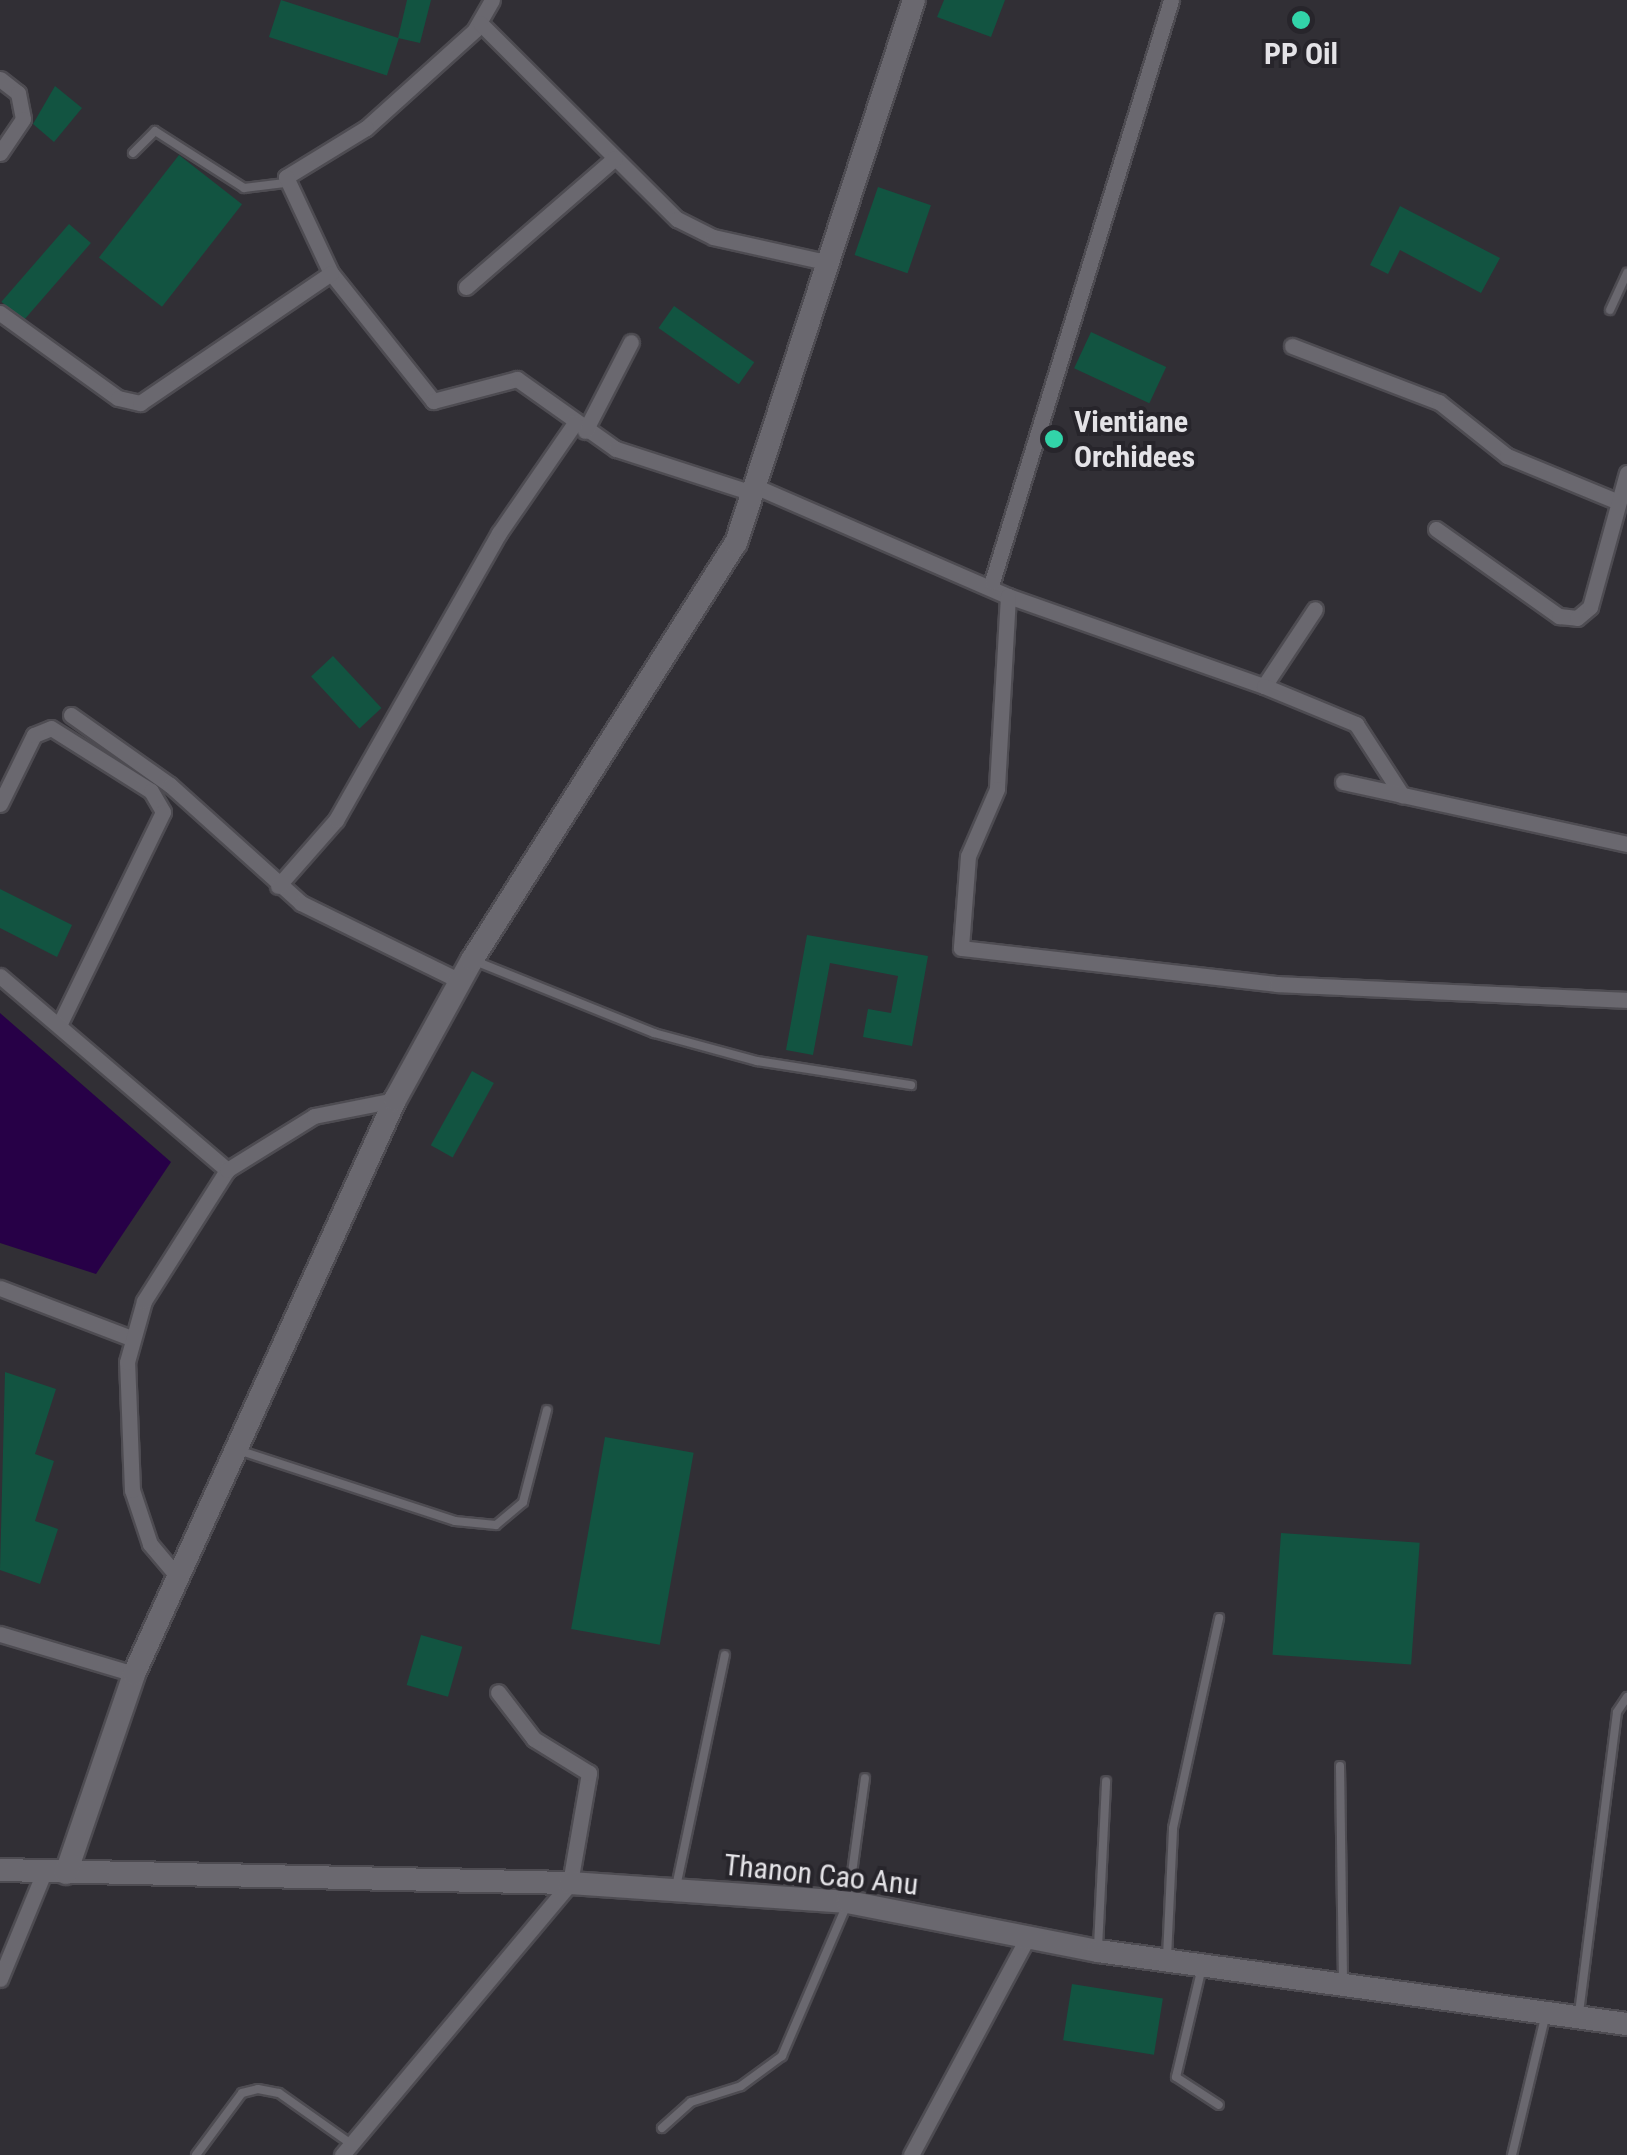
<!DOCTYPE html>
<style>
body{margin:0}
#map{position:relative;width:1627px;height:2155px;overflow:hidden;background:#312f35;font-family:"Roboto Condensed",sans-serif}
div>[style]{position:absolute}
.water>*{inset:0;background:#270047}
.building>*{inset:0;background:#125441;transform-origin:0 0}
.roads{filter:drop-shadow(2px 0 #4e4c52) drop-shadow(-2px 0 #4e4c52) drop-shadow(0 2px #4e4c52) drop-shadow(0 -2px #4e4c52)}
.lane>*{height:8px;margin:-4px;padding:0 4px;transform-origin:4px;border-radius:4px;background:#6a686f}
.street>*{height:15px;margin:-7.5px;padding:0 7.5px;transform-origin:7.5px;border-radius:7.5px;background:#6a686f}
.secondary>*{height:22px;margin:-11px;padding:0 11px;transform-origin:11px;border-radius:11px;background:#6a686f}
.dots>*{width:28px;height:28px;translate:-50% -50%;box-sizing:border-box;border:5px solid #27252b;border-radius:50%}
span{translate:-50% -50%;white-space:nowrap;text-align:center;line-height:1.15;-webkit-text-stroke:8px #27252b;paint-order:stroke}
.poi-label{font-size:30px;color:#e4e3e7;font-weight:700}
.left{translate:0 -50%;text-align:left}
.street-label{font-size:30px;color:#e4e3e7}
</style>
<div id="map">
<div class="water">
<i style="clip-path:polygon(0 1013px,171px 1162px,96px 1274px,0 1243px)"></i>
</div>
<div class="building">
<i style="left:281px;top:0;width:124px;height:39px;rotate:18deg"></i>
<i style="clip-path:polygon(407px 0,431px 0,420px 43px,398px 38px)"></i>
<i style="clip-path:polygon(944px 0,1005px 0,991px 37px,937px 17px)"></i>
<i style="clip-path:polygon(55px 86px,82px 108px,54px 142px,33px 124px)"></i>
<i style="left:179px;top:155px;width:80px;height:130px;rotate:38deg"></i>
<i style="left:878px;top:187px;width:56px;height:72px;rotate:19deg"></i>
<i style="clip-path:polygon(1400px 206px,1500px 258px,1481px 293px,1400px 250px,1388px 274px,1370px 265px)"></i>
<i style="left:69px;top:224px;width:29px;height:103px;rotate:41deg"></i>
<i style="left:674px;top:306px;width:98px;height:27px;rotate:35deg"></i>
<i style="left:1091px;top:332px;width:83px;height:40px;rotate:25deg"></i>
<i style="left:333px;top:656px;width:71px;height:30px;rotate:47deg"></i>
<i style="clip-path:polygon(0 889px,72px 925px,57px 957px,0 928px)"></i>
<i style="clip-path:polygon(807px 935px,928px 956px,912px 1046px,863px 1037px,868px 1009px,891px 1013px,898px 976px,830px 963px,813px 1055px,786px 1050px)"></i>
<i style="left:472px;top:1071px;width:25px;height:85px;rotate:29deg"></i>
<i style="clip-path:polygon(5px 1372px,56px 1389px,35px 1454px,54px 1461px,35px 1521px,58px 1529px,40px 1584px,0 1570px)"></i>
<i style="left:605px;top:1437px;width:90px;height:195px;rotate:10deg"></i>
<i style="left:1281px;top:1533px;width:139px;height:122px;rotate:4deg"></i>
<i style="left:421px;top:1635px;width:43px;height:52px;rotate:16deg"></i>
<i style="left:1072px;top:1984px;width:92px;height:57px;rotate:9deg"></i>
</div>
<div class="roads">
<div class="lane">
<i style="left:133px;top:153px;width:31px;rotate:-45deg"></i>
<i style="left:155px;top:131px;width:106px;rotate:32.6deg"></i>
<i style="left:244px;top:188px;width:41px;rotate:-7deg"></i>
<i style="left:1610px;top:310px;width:41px;rotate:-65.3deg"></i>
<i style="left:475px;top:961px;width:193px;rotate:21.9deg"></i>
<i style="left:654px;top:1033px;width:107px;rotate:15.2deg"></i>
<i style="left:757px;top:1061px;width:156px;rotate:8.9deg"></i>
<i style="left:238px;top:1450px;width:228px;rotate:18.1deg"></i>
<i style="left:455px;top:1521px;width:41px;rotate:5.6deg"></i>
<i style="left:496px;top:1525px;width:35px;rotate:-40deg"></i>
<i style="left:523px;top:1502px;width:95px;rotate:-75.4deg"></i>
<i style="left:1340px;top:1766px;width:214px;rotate:89.2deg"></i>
<i style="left:676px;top:1887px;width:237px;rotate:-78.1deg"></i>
<i style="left:1098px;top:1947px;width:166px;rotate:-87.2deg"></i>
<i style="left:1167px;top:1957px;width:129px;rotate:-87.3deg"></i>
<i style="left:1173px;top:1828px;width:215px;rotate:-77.6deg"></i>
<i style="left:1202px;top:1967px;width:113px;rotate:103.3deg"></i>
<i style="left:1176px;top:2077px;width:51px;rotate:33.1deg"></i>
<i style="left:1579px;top:2013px;width:303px;rotate:-82.8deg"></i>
<i style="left:1617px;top:1712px;width:18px;rotate:-56deg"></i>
<i style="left:662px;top:2128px;width:39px;rotate:-42deg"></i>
<i style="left:691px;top:2102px;width:52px;rotate:-17.7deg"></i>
<i style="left:741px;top:2086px;width:51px;rotate:-36.2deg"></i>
<i style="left:782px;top:2056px;width:168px;rotate:-66.8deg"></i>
<i style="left:848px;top:1902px;width:125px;rotate:-82.2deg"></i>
<i style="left:196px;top:2155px;width:77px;rotate:-53.4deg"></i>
<i style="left:242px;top:2093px;width:16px;rotate:-14deg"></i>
<i style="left:258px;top:2089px;width:21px;rotate:11deg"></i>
<i style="left:279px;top:2093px;width:88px;rotate:35.3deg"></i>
<i style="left:1512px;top:2155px;width:141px;rotate:-76.5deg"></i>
</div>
<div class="street">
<i style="left:492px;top:0;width:34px;rotate:120deg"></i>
<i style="left:475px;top:30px;width:147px;rotate:138deg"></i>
<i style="left:366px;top:128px;width:94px;rotate:148.5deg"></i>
<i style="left:286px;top:177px;width:106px;rotate:64.9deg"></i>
<i style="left:331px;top:273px;width:164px;rotate:51.4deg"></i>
<i style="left:433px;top:401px;width:87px;rotate:-14.7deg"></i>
<i style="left:517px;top:379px;width:121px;rotate:35.3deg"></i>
<i style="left:616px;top:449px;width:146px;rotate:17.9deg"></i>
<i style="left:480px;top:23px;width:278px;rotate:44.9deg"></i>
<i style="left:677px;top:219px;width:40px;rotate:26.6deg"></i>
<i style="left:713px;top:237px;width:120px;rotate:12.5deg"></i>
<i style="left:0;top:79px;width:23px;rotate:38deg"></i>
<i style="left:18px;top:93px;width:26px;rotate:79deg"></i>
<i style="left:23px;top:119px;width:41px;rotate:124.1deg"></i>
<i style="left:466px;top:287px;width:197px;rotate:-40.9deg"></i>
<i style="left:0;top:313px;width:145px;rotate:35.8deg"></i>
<i style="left:118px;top:398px;width:23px;rotate:13deg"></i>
<i style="left:140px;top:403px;width:231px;rotate:-34.2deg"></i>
<i style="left:1292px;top:346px;width:157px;rotate:20.9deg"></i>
<i style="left:1439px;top:402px;width:87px;rotate:38.5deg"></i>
<i style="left:1507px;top:456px;width:116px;rotate:22.4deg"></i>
<i style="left:585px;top:431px;width:100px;rotate:-62.7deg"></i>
<i style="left:757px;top:487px;width:274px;rotate:23.5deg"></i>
<i style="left:1008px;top:596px;width:271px;rotate:19.4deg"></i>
<i style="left:1264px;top:686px;width:92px;rotate:-56.5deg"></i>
<i style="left:1436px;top:529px;width:151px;rotate:35.3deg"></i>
<i style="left:1559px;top:616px;width:18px;rotate:6deg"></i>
<i style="left:1577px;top:618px;width:17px;rotate:-40deg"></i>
<i style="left:1590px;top:607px;width:139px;rotate:-74.6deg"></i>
<i style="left:992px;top:582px;width:609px;rotate:-72.9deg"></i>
<i style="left:1008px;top:596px;width:193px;rotate:93.3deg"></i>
<i style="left:997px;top:789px;width:73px;rotate:113.4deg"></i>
<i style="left:968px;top:856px;width:92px;rotate:94.4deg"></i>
<i style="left:961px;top:948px;width:318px;rotate:6.5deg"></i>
<i style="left:1277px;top:984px;width:350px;rotate:2.6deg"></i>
<i style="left:1264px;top:686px;width:100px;rotate:22.4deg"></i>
<i style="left:1356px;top:724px;width:85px;rotate:57.1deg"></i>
<i style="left:71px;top:715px;width:121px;rotate:35.3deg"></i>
<i style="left:170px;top:785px;width:176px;rotate:42deg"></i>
<i style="left:301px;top:903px;width:177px;rotate:26.1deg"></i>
<i style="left:1343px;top:782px;width:291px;rotate:12.3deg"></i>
<i style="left:0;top:804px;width:77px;rotate:-63.8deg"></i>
<i style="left:34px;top:735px;width:18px;rotate:-22deg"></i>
<i style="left:51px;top:728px;width:118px;rotate:32.2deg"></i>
<i style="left:151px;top:791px;width:24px;rotate:60deg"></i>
<i style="left:163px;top:812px;width:233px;rotate:116deg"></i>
<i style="left:278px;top:886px;width:88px;rotate:-48.7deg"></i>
<i style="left:336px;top:820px;width:330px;rotate:-60.4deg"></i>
<i style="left:499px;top:533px;width:134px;rotate:-55.4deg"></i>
<i style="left:0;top:976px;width:299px;rotate:40.5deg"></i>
<i style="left:0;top:1288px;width:140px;rotate:20.9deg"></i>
<i style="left:177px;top:1576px;width:42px;rotate:-130.2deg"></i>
<i style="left:150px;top:1544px;width:57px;rotate:-108.4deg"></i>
<i style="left:132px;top:1490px;width:128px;rotate:-92.2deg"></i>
<i style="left:127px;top:1362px;width:63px;rotate:-74.4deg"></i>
<i style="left:144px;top:1301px;width:155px;rotate:-57.6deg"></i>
<i style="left:227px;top:1170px;width:102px;rotate:-31.8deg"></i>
<i style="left:314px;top:1116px;width:83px;rotate:-11.2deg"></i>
<i style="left:0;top:1634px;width:140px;rotate:16.6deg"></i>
<i style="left:0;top:1979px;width:116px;rotate:-67.6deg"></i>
<i style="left:342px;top:2155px;width:355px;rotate:-50deg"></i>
<i style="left:570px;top:1883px;width:112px;rotate:-80.2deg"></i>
<i style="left:589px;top:1773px;width:65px;rotate:-148.3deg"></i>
<i style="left:534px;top:1739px;width:59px;rotate:-127.5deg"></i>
<i style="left:911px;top:2155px;width:250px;rotate:-61.8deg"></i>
</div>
<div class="secondary">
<i style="left:0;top:1870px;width:570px;rotate:1.31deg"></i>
<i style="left:570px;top:1883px;width:279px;rotate:3.9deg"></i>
<i style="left:848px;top:1902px;width:255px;rotate:11.1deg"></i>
<i style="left:1098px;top:1951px;width:534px;rotate:7.86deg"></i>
<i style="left:66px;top:1873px;width:210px;rotate:-71.1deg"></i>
<i style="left:134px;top:1674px;width:631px;rotate:-65.55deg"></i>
<i style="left:395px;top:1100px;width:160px;rotate:-61.2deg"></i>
<i style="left:472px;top:960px;width:494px;rotate:-57.7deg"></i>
<i style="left:736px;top:543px;width:571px;rotate:-71.85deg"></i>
</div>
</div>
<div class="dots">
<i style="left:1301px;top:20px;background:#32d4a9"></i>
<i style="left:1054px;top:439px;background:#32d4a9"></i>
</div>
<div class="poi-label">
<span style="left:1301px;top:54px">PP Oil</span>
<span class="left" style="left:1074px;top:439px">Vientiane<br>Orchidees</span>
</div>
<div class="street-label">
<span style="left:821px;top:1875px;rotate:6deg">Thanon Cao Anu</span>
</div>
</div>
